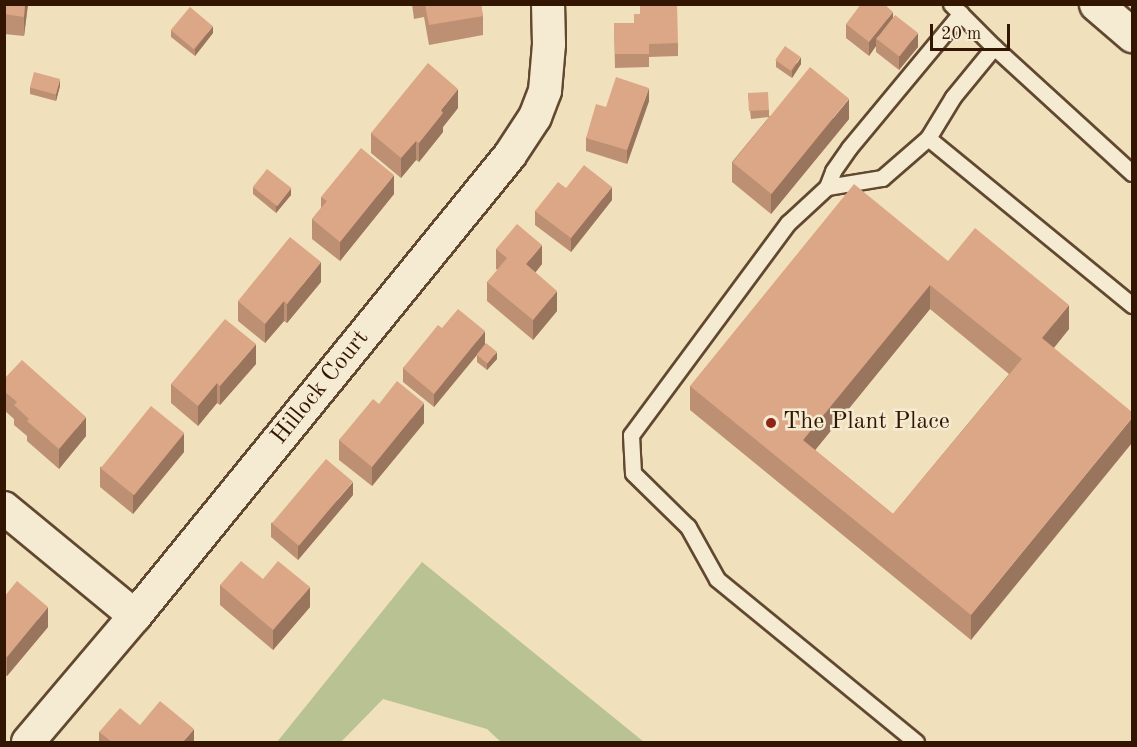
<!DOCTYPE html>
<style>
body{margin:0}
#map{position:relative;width:1137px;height:747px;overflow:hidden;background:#f0e0bc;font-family:"Old Standard TT",serif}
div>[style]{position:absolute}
.green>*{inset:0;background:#b8c292}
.roads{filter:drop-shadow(2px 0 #624830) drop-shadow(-2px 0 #624830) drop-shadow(0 2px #624830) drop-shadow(0 -2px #624830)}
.service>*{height:15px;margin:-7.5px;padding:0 7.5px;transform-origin:7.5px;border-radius:7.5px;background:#f5ebd3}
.minor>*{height:32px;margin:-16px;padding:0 16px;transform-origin:16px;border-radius:16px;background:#f5ebd3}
.secondary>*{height:33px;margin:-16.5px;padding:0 16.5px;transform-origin:16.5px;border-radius:16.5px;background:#f5ebd3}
.wall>*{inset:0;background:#bd9074}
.shaded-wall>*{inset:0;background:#9a755e}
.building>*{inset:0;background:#dca787;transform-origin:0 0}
.dots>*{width:16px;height:16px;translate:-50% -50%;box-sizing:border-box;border:3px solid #f5ebd3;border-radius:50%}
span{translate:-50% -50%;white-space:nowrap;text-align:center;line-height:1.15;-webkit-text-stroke:5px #f5ebd3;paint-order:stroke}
.street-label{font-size:24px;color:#321601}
.poi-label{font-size:24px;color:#321601}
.left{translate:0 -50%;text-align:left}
.frame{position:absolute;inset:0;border:6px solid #321601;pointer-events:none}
.scale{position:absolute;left:930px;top:24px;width:80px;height:27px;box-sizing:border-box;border:3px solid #321601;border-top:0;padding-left:8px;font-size:18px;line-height:21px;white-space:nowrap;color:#321601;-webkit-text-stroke:4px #f5ebd3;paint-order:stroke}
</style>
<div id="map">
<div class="green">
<i style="clip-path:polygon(422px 562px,644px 742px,501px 742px,487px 729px,383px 699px,341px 742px,277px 742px)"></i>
</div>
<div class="roads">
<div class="service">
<i style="left:951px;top:4px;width:61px;rotate:45deg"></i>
<i style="left:994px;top:47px;width:187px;rotate:42.4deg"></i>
<i style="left:994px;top:47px;width:65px;rotate:129.4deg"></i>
<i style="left:953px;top:97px;width:48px;rotate:121.4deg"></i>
<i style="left:928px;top:138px;width:264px;rotate:39.3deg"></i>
<i style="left:827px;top:187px;width:17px;rotate:-69deg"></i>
<i style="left:833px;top:171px;width:28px;rotate:-55deg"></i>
<i style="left:849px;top:148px;width:175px;rotate:-50.3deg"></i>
<i style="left:916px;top:742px;width:257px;rotate:-140.7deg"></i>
<i style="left:717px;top:579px;width:60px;rotate:-119.1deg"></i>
<i style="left:688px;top:527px;width:77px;rotate:-135.5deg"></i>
<i style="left:633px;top:473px;width:38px;rotate:-93deg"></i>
<i style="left:631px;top:435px;width:264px;rotate:-53.5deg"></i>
<i style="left:788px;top:223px;width:53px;rotate:-42.7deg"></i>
<i style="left:827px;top:187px;width:56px;rotate:-9.3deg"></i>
<i style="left:882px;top:178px;width:61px;rotate:-41deg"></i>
</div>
<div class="minor">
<i style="left:4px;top:508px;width:170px;rotate:39.5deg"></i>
<i style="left:28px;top:742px;width:165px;rotate:-49.7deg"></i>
<i style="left:135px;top:616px;width:594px;rotate:-50.87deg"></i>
<i style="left:510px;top:155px;width:45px;rotate:-56.7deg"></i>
<i style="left:535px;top:117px;width:28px;rotate:-69deg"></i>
<i style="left:545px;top:91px;width:47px;rotate:-85.1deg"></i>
<i style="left:549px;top:44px;width:40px;rotate:-91.4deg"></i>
</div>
<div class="secondary">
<i style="left:1096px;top:4px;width:48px;rotate:40.7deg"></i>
</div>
</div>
<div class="wall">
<i style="clip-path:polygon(4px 4px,28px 4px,24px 36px,4px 34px)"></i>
<i style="clip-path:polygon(412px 4px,481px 4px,483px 16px,483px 35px,429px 45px,424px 17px,414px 19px)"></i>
<i style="clip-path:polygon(893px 18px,918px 47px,899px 70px,876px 52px,876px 46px,869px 56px,846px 38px,846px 24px)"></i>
<i style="clip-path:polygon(614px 23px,678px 43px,678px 56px,649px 57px,649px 67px,615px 68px)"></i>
<i style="clip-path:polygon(171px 30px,213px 33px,195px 56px,171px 37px)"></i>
<i style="clip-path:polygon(776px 60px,801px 64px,792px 78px,776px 67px)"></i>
<i style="clip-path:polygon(60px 86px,56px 101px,30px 94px,30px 87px)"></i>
<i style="clip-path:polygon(748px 94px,769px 110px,769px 116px,849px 119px,771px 214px,732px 182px,732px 162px,769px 117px,751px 119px)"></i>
<i style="clip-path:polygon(649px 101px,627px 164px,586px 151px,586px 138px,606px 107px)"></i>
<i style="clip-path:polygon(458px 108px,443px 127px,443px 132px,419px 162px,416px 160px,401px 178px,371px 153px,371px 133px)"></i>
<i style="clip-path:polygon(253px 187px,291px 195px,276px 213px,253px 194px)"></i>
<i style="clip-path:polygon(566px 188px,612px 200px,571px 252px,535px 225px,535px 211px)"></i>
<i style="clip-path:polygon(394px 194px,340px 261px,312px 239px,312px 219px,321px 208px,321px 197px)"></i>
<i style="clip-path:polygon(496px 249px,542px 264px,535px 273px,557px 311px,533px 340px,487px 301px,487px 282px,498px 270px,496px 269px)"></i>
<i style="clip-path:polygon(evenodd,948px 261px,1069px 329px,1054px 348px,971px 640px,690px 410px,690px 386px,948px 261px,930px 309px,1009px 374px,893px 514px,815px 450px,930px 309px)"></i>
<i style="clip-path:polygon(321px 282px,287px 323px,284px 321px,265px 343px,238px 321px,238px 301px)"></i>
<i style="clip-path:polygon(442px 328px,485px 345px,497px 359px,487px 370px,477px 362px,477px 355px,434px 407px,403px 382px,403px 368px)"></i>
<i style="clip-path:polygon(256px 364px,220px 405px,217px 403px,198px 426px,171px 403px,171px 384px)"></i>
<i style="clip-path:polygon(4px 379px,86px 436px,59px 469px,27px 441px,27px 436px,14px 425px,14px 419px,4px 410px)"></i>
<i style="clip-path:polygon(379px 404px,424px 423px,372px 486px,339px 460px,339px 440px)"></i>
<i style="clip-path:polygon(184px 452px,133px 514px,100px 487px,100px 467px)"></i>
<i style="clip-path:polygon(353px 495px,298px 560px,271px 537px,271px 523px)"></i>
<i style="clip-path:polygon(263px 579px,310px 607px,273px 650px,220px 605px,220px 585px)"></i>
<i style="clip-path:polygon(4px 597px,48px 627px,7px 676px,4px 675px)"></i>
<i style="clip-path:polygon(140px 725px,194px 742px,99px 742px,99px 732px)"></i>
</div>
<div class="shaded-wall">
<i style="clip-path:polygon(25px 4px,28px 4px,24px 36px,24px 17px)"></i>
<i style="clip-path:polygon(893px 12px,893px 25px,876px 38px,876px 46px,869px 56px,869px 42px)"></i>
<i style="clip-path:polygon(213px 26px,213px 33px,195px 56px,195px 49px)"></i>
<i style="clip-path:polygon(918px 33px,918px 47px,899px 70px,899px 56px)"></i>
<i style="clip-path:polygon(801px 57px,801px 64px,792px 78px,792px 71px)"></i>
<i style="clip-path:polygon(60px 79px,60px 86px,56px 101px,56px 94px)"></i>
<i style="clip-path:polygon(649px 88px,649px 101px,627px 164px,627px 150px)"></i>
<i style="clip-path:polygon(458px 89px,458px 108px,443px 127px,443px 132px,419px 162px,419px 143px,441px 110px)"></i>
<i style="clip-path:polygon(849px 99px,849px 119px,771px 214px,771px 194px)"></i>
<i style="clip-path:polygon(416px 141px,416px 160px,401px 178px,401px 158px)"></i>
<i style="clip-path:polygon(394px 175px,394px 194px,340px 261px,340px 242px)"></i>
<i style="clip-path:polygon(612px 187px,612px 200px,571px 252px,571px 238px)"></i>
<i style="clip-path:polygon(291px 188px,291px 195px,276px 213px,276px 206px)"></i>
<i style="clip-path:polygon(542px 245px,542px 264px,526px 284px,526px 264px)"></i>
<i style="clip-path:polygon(321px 262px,321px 282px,287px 323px,287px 304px)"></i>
<i style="clip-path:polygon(930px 285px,930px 309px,803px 465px,803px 440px)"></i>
<i style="clip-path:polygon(557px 291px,557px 311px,533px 340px,533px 320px)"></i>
<i style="clip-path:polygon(284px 301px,284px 321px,265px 343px,265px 324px)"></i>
<i style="clip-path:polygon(1069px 305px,1069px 329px,1042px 362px,1042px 338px)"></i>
<i style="clip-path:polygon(485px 331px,485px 345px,434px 407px,434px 394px)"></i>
<i style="clip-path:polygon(256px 344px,256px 364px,220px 405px,220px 386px)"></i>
<i style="clip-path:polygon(497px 352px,497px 359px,487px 370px,487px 363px)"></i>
<i style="clip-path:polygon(217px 383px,217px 403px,198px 426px,198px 406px)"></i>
<i style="clip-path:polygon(424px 403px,424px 423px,372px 486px,372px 467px)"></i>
<i style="clip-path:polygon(86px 417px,86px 436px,59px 469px,59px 449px)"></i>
<i style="clip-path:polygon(1132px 418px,1132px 443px,971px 640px,971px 615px)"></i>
<i style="clip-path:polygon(184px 433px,184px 452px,133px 514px,133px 494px)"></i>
<i style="clip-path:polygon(353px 482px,353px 495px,298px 560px,298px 546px)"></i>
<i style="clip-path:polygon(310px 587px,310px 607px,273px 650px,273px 630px)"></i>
<i style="clip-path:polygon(48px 607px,48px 627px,7px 676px,7px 657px)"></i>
<i style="clip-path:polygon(194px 729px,194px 742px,183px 742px)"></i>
</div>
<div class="building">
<i style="clip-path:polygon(4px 4px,25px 4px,24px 17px,4px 14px)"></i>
<i style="clip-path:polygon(425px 4px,481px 4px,483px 16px,429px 25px)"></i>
<i style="clip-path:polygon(640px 4px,677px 4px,678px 43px,649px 44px,649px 54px,615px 54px,614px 23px,634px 23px,634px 14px,640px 14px)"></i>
<i style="clip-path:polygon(861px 4px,884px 4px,893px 12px,869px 42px,846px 24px)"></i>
<i style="left:190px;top:7px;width:30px;height:30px;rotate:40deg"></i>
<i style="left:895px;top:15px;width:29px;height:30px;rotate:38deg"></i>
<i style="left:785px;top:46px;width:19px;height:17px;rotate:35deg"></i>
<i style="clip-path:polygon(428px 63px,458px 89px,441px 110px,443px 113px,419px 143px,416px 141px,401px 158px,371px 133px)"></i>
<i style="left:810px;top:67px;width:50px;height:123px;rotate:39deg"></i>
<i style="left:34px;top:72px;width:27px;height:16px;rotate:15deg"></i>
<i style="clip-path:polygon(616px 77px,649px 88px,627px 150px,586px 138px,596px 104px,606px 107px)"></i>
<i style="left:768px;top:92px;width:18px;height:20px;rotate:87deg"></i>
<i style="clip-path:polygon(361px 148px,394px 175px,340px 242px,312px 219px,327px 201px,321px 197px)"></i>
<i style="clip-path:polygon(584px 165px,612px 187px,571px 238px,535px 211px,558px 182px,566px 188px)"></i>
<i style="left:267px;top:169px;width:31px;height:23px;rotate:38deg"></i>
<i style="clip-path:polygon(evenodd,854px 184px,948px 261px,975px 228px,1069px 305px,1042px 338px,1132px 412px,1132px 418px,971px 615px,690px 386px,854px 184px,930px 285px,1022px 359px,893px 514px,803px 440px,930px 285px)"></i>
<i style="clip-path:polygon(517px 224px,542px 245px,526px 264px,557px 291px,533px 320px,487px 282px,507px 258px,496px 249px)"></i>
<i style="clip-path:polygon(290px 237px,321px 262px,287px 304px,284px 301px,265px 324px,238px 301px)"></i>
<i style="clip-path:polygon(458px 309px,485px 331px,434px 394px,403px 368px,438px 325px,442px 328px)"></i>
<i style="clip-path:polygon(225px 319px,256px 344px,220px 386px,217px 383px,198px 406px,171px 384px)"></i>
<i style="left:486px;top:343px;width:14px;height:15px;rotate:39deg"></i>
<i style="clip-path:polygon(22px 360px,86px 417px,59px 449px,27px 421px,29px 419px,14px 405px,17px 402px,4px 391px,4px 379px)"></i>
<i style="clip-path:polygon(397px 381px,424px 403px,372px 467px,339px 440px,373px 399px,379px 404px)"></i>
<i style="left:151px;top:406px;width:43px;height:80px;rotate:39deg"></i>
<i style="left:326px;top:459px;width:35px;height:84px;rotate:40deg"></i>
<i style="clip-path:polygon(241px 561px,263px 579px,278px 561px,310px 587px,273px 630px,220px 585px)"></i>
<i style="clip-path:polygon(17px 581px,48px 607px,7px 657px,4px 655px,4px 597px)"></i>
<i style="clip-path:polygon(160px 701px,194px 729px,183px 742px,112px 742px,99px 732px,120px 708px,140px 725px)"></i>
</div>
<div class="dots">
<i style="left:771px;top:423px;background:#8f2418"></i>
</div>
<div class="street-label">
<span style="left:321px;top:388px;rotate:-51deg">Hillock Court</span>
</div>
<div class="poi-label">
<span class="left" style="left:783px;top:423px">The Plant Place</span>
</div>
<div class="frame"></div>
<div class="scale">20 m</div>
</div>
